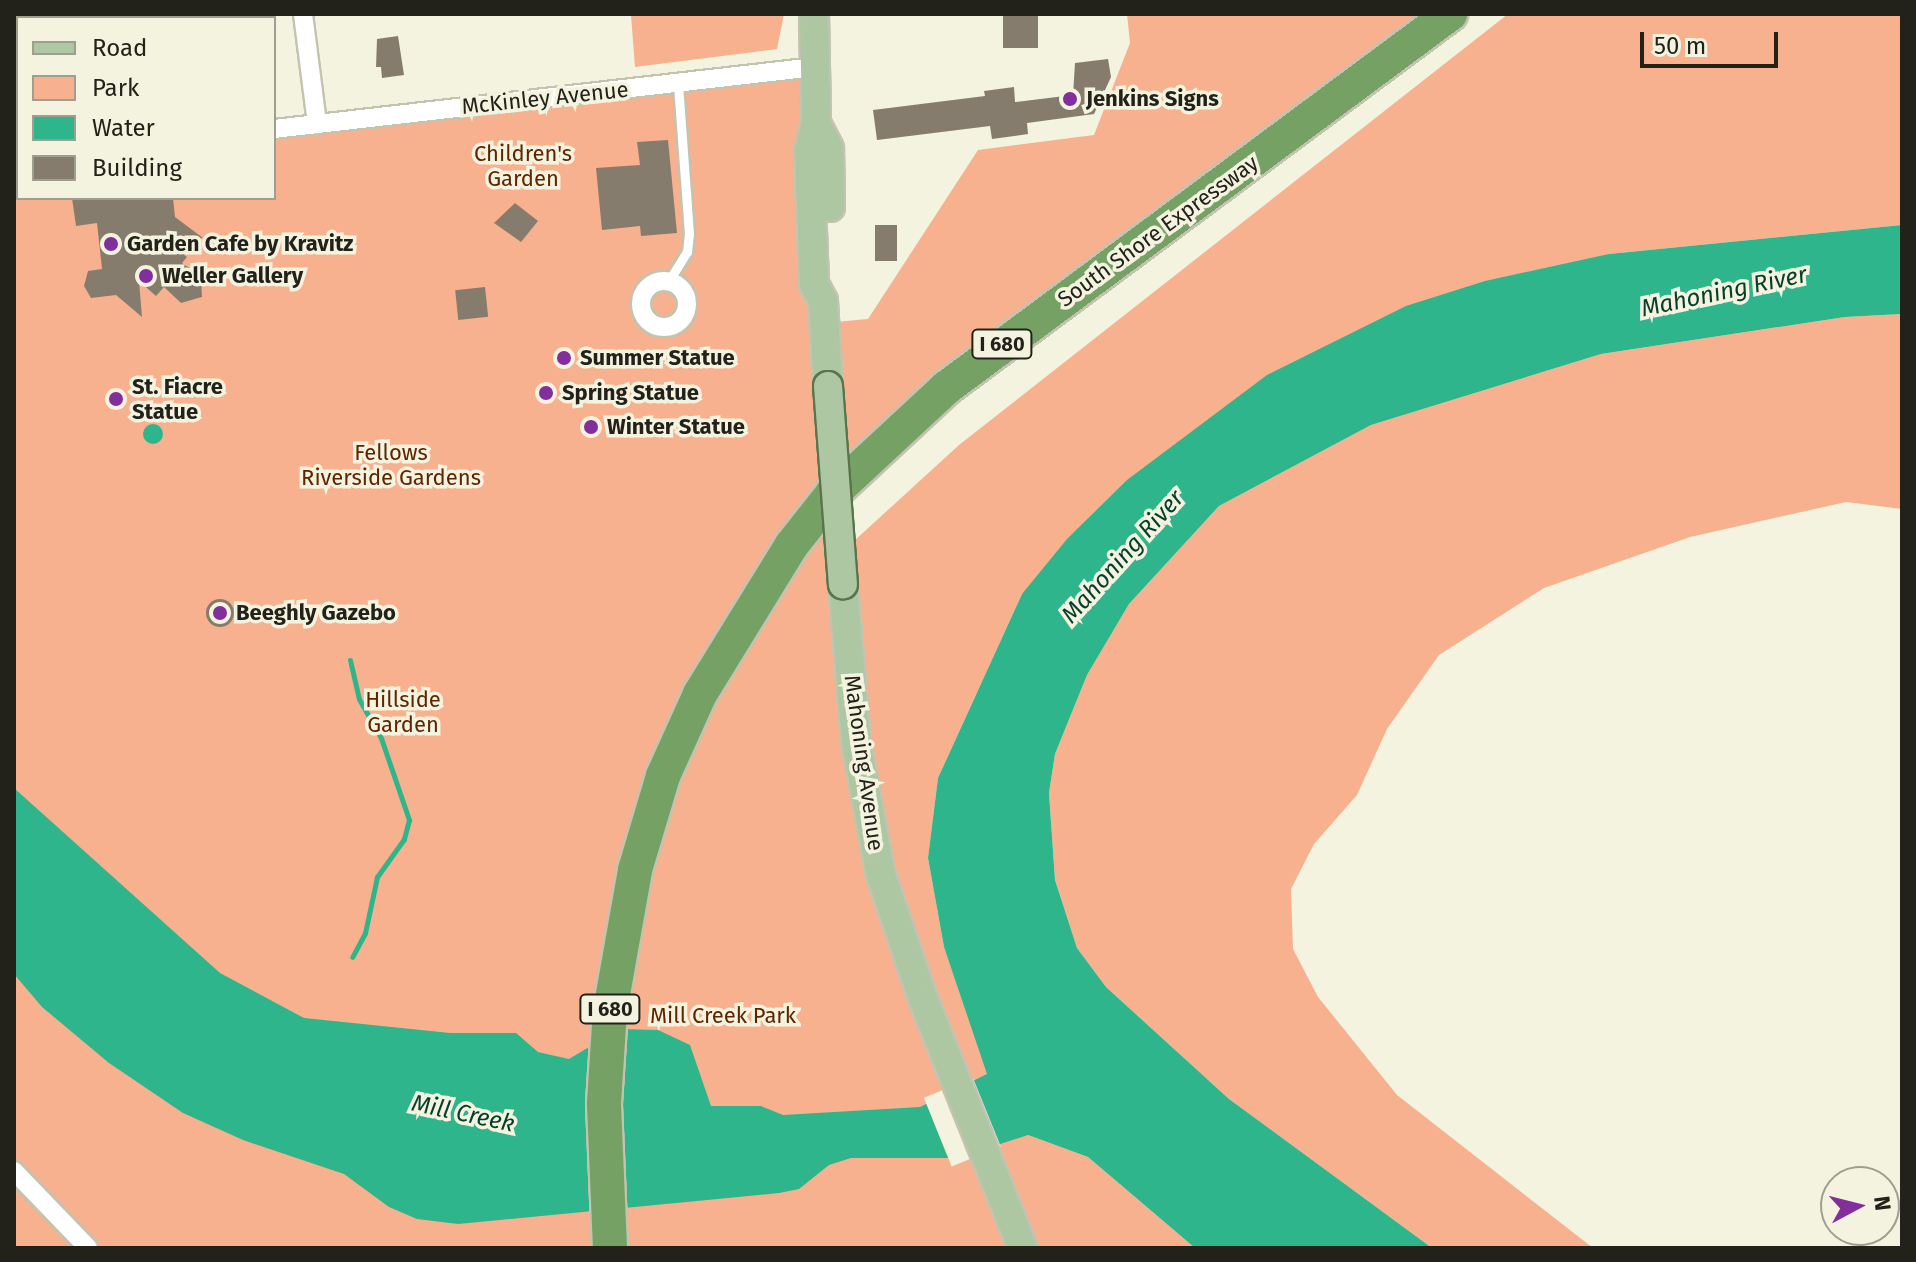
<!DOCTYPE html>
<style>
body{margin:0}
#map{position:relative;width:1916px;height:1262px;overflow:hidden;background:#f3f3df;font-family:"Fira Sans",sans-serif}
div>[style]{position:absolute}
.green>*{inset:0;background:#f7b18e}
.water>*{inset:0;background:#2eb58b}
.round{border-radius:50%}
.pier>*{inset:0;background:#f3f3df;transform-origin:0 0}
.stream>*{height:5px;margin:-2.5px;padding:0 2.5px;transform-origin:2.5px;border-radius:2.5px;background:#2eb58b}
.building>*{inset:0;background:#867c6d;transform-origin:0 0}
.roads{filter:drop-shadow(2px 0 #c3c3b0) drop-shadow(-2px 0 #c3c3b0) drop-shadow(0 2px #c3c3b0) drop-shadow(0 -2px #c3c3b0)}
.lane>*{height:9px;margin:-4.5px;padding:0 4.5px;transform-origin:4.5px;border-radius:4.5px;background:#fff}
.street>*{height:18px;margin:-9px;padding:0 9px;transform-origin:9px;border-radius:9px;background:#fff}
.street>.ring{margin:-9px;padding:0;box-sizing:content-box;background:none;border:18px solid #fff;border-radius:50%}
.primary>*{height:28px;margin:-14px;padding:0 14px;transform-origin:14px;border-radius:14px;background:#adc7a3}
.highway>*{height:34px;margin:-17px;padding:0 17px;transform-origin:17px;border-radius:17px;background:#76a165}
.bridges{filter:drop-shadow(2px 0 #59754b) drop-shadow(-2px 0 #59754b) drop-shadow(0 2px #59754b) drop-shadow(0 -2px #59754b)}
.primary-bridge>*{height:28px;margin:-14px;padding:0 14px;transform-origin:14px;border-radius:14px;background:#adc7a3}
.dots>*{width:22px;height:22px;translate:-50% -50%;box-sizing:border-box;border:4px solid #f3f3df;border-radius:50%}
span{translate:-50% -50%;white-space:nowrap;text-align:center;line-height:1.15;-webkit-text-stroke:7px #f3f3df;paint-order:stroke}
.shield-label span{padding:2px 6px;background:#f3f3df;border:2px solid;border-radius:6px;-webkit-text-stroke-width:0}
.shield-label{font-size:20px;color:#22221b;font-weight:700}
.street-label{font-size:22px;color:#22221b}
.poi-label{font-size:22px;color:#22221b;font-weight:700}
.left{translate:0 -50%;text-align:left}
.park-label{font-size:22px;color:#5f2500}
.water-label{font-size:24px;color:#053e2d;font-style:italic}
.frame{position:absolute;inset:0;border:16px solid #22221b;pointer-events:none}
.legend{position:absolute;left:16px;top:16px;width:260px;height:184px;box-sizing:border-box;background:#f3f3df;border:2px solid #9f9f91;margin:0;padding:10px 14px;list-style:none;font-size:24px;color:#22221b}
.legend li{display:flex;align-items:center;gap:16px;height:40px}
.legend b{width:40px;border:2px solid #9f9f91}
.north{position:absolute;left:1820px;top:1166px;width:80px;height:80px;box-sizing:border-box;background:#f3f3df;border:2px solid #9f9f91;border-radius:50%;rotate:83deg;font-size:22px;font-weight:700;line-height:32px;text-align:center;color:#22221b}
.north::after{content:'';display:block;margin:auto;width:28px;height:36px;background:#822e9c;clip-path:polygon(50% 0,100% 100%,50% 72%,0 100%)}
.scale{position:absolute;left:1640px;top:32px;width:138px;height:36px;box-sizing:border-box;border:4px solid #22221b;border-top:0;padding-left:10px;font-size:24px;line-height:28px;white-space:nowrap;color:#22221b;-webkit-text-stroke:6px #f3f3df;paint-order:stroke}
</style>
<div id="map">
<div class="green">
<i style="clip-path:polygon(784px 14px,777px 49px,635px 67px,631px 15px)"></i>
<i style="clip-path:polygon(1127px 14px,1450px 14px,836px 490px,842px 552px,959px 445px,1508px 14px,1902px 14px,1902px 225px,1609px 254px,1022px 594px,938px 778px,928px 858px,944px 947px,1000px 1105px,1028px 1135px,1088px 1157px,1195px 1248px,14px 1248px,14px 62px,18px 198px,274px 198px,274px 129px,815px 67px,824px 323px,868px 319px,978px 150px,1094px 135px,1130px 43px)"></i>
<i style="clip-path:polygon(1902px 314px,1902px 509px,1846px 502px,1690px 537px,1544px 588px,1439px 655px,1387px 729px,1357px 795px,1314px 844px,1291px 889px,1293px 949px,1318px 997px,1397px 1095px,1593px 1248px,1432px 1248px,1229px 1099px,1106px 987px,1077px 948px,1055px 880px,1049px 793px,1055px 754px,1087px 675px,1129px 604px,1219px 506px,1371px 425px,1601px 354px,1845px 317px)"></i>
</div>
<div class="water">
<i style="clip-path:polygon(1902px 225px,1902px 314px,1845px 317px,1601px 354px,1371px 425px,1219px 506px,1129px 604px,1087px 675px,1055px 754px,1049px 793px,1055px 880px,1077px 948px,1106px 987px,1229px 1099px,1432px 1248px,1195px 1248px,1088px 1157px,1028px 1135px,957px 1158px,851px 1158px,829px 1165px,799px 1189px,779px 1193px,458px 1224px,417px 1219px,389px 1207px,344px 1174px,243px 1140px,183px 1113px,109px 1063px,42px 1007px,14px 974px,14px 788px,220px 973px,304px 1018px,450px 1033px,516px 1033px,538px 1052px,569px 1059px,619px 1029px,658px 1030px,690px 1045px,711px 1106px,761px 1106px,783px 1115px,920px 1107px,987px 1074px,944px 947px,928px 858px,938px 778px,1022px 594px,1067px 539px,1127px 480px,1267px 375px,1406px 306px,1485px 281px,1609px 254px)"></i>
<i class="round" style="left:143px;top:424px;width:20px;height:20px"></i>
</div>
<div class="pier">
<i style="left:973px;top:1078px;width:74px;height:53px;rotate:68deg"></i>
</div>
<div class="stream">
<i style="left:350px;top:660px;width:40px;rotate:77deg"></i>
<i style="left:359px;top:699px;width:45px;rotate:60.6deg"></i>
<i style="left:381px;top:738px;width:87px;rotate:71.1deg"></i>
<i style="left:409px;top:820px;width:20px;rotate:105deg"></i>
<i style="left:404px;top:839px;width:47px;rotate:125.4deg"></i>
<i style="left:377px;top:877px;width:57px;rotate:102.1deg"></i>
<i style="left:365px;top:933px;width:27px;rotate:118deg"></i>
</div>
<div class="building">
<i style="left:1003px;top:14px;width:35px;height:34px"></i>
<i style="clip-path:polygon(398px 36px,404px 75px,382px 78px,381px 67px,376px 67px,377px 39px)"></i>
<i style="clip-path:polygon(1108px 59px,1111px 77px,1094px 114px,1027px 123px,1028px 134px,992px 139px,990px 126px,877px 140px,873px 110px,985px 96px,984px 91px,1014px 87px,1015px 102px,1073px 95px,1075px 63px)"></i>
<i style="clip-path:polygon(668px 140px,677px 233px,641px 236px,640px 226px,602px 230px,596px 168px,640px 165px,637px 142px)"></i>
<i style="clip-path:polygon(72px 198px,173px 198px,175px 217px,203px 238px,166px 241px,187px 257px,182px 263px,201px 276px,202px 297px,181px 303px,164px 287px,156px 296px,139px 281px,142px 317px,116px 295px,91px 298px,84px 286px,88px 271px,102px 269px,97px 223px,76px 226px)"></i>
<i style="clip-path:polygon(515px 203px,538px 221px,521px 242px,494px 223px)"></i>
<i style="left:875px;top:225px;width:22px;height:36px"></i>
<i style="left:485px;top:287px;width:30px;height:30px;rotate:84deg"></i>
<i class="round" style="left:206px;top:599px;width:28px;height:28px"></i>
</div>
<div class="roads">
<div class="lane">
<i style="left:668px;top:282px;width:36px;rotate:-58deg"></i>
<i style="left:687px;top:252px;width:18px;rotate:-84deg"></i>
<i style="left:689px;top:234px;width:151px;rotate:-94.2deg"></i>
</div>
<div class="street">
<i style="left:303px;top:14px;width:111px;rotate:82.7deg"></i>
<i style="left:274px;top:129px;width:545px;rotate:-6.54deg"></i>
<i class="ring" style="left:641px;top:281px;width:28px;height:28px"></i>
<i style="left:14px;top:1171px;width:107px;rotate:46.1deg"></i>
</div>
<div class="primary">
<i style="left:814px;top:14px;width:109px;rotate:88.9deg"></i>
<i style="left:816px;top:123px;width:30px;rotate:104deg"></i>
<i style="left:809px;top:152px;width:132px;rotate:87.8deg"></i>
<i style="left:814px;top:284px;width:19px;rotate:62deg"></i>
<i style="left:823px;top:301px;width:85px;rotate:86.6deg"></i>
<i style="left:816px;top:123px;width:29px;rotate:63deg"></i>
<i style="left:829px;top:149px;width:58px;rotate:89deg"></i>
<i style="left:843px;top:584px;width:159px;rotate:85.3deg"></i>
<i style="left:856px;top:742px;width:135px;rotate:79.4deg"></i>
<i style="left:881px;top:875px;width:133px;rotate:71.2deg"></i>
<i style="left:924px;top:1001px;width:266px;rotate:68.2deg"></i>
</div>
<div class="highway">
<i style="left:610px;top:1248px;width:145px;rotate:-92.4deg"></i>
<i style="left:604px;top:1103px;width:92px;rotate:-86.3deg"></i>
<i style="left:610px;top:1011px;width:143px;rotate:-79.9deg"></i>
<i style="left:635px;top:870px;width:98px;rotate:-73.4deg"></i>
<i style="left:663px;top:776px;width:90px;rotate:-65.7deg"></i>
<i style="left:700px;top:694px;width:174px;rotate:-58.4deg"></i>
<i style="left:791px;top:546px;width:66px;rotate:-51.7deg"></i>
<i style="left:832px;top:494px;width:156px;rotate:-42.9deg"></i>
<i style="left:946px;top:388px;width:628px;rotate:-36.58deg"></i>
</div>
</div>
<div class="bridges">
<div class="primary-bridge">
<i style="left:828px;top:386px;width:199px;rotate:85.7deg"></i>
</div>
</div>
<div class="dots">
<i style="left:1070px;top:99px;background:#822e9c"></i>
<i style="left:111px;top:244px;background:#822e9c"></i>
<i style="left:146px;top:276px;background:#822e9c"></i>
<i style="left:564px;top:358px;background:#822e9c"></i>
<i style="left:546px;top:393px;background:#822e9c"></i>
<i style="left:116px;top:399px;background:#822e9c"></i>
<i style="left:591px;top:427px;background:#822e9c"></i>
<i style="left:220px;top:613px;background:#822e9c"></i>
</div>
<div class="shield-label">
<span style="left:1002px;top:344px">I 680</span>
<span style="left:610px;top:1009px">I 680</span>
</div>
<div class="street-label">
<span style="left:545px;top:98px;rotate:-6deg">McKinley Avenue</span>
<span style="left:1158px;top:231px;rotate:-36deg">South Shore Expressway</span>
<span style="left:864px;top:763px;rotate:82deg">Mahoning Avenue</span>
</div>
<div class="poi-label">
<span class="left" style="left:1086px;top:99px">Jenkins Signs</span>
<span class="left" style="left:127px;top:244px">Garden Cafe by Kravitz</span>
<span class="left" style="left:162px;top:276px">Weller Gallery</span>
<span class="left" style="left:580px;top:358px">Summer Statue</span>
<span class="left" style="left:132px;top:399px">St. Fiacre<br>Statue</span>
<span class="left" style="left:562px;top:393px">Spring Statue</span>
<span class="left" style="left:607px;top:427px">Winter Statue</span>
<span class="left" style="left:236px;top:613px">Beeghly Gazebo</span>
</div>
<div class="park-label">
<span style="left:523px;top:166px">Children's<br>Garden</span>
<span style="left:391px;top:465px">Fellows<br>Riverside Gardens</span>
<span style="left:403px;top:712px">Hillside<br>Garden</span>
<span style="left:723px;top:1016px">Mill Creek Park</span>
</div>
<div class="water-label">
<span style="left:1724px;top:292px;rotate:-12deg">Mahoning River</span>
<span style="left:1123px;top:557px;rotate:-48deg">Mahoning River</span>
<span style="left:463px;top:1114px;rotate:12deg">Mill Creek</span>
</div>
<div class="frame"></div>
<ul class="legend">
<li><b style="height:10px;background:#adc7a3"></b>Road</li>
<li><b style="height:22px;background:#f7b18e"></b>Park</li>
<li><b style="height:22px;background:#2eb58b"></b>Water</li>
<li><b style="height:22px;background:#867c6d"></b>Building</li>
</ul>
<div class="north">N</div>
<div class="scale">50 m</div>
</div>
